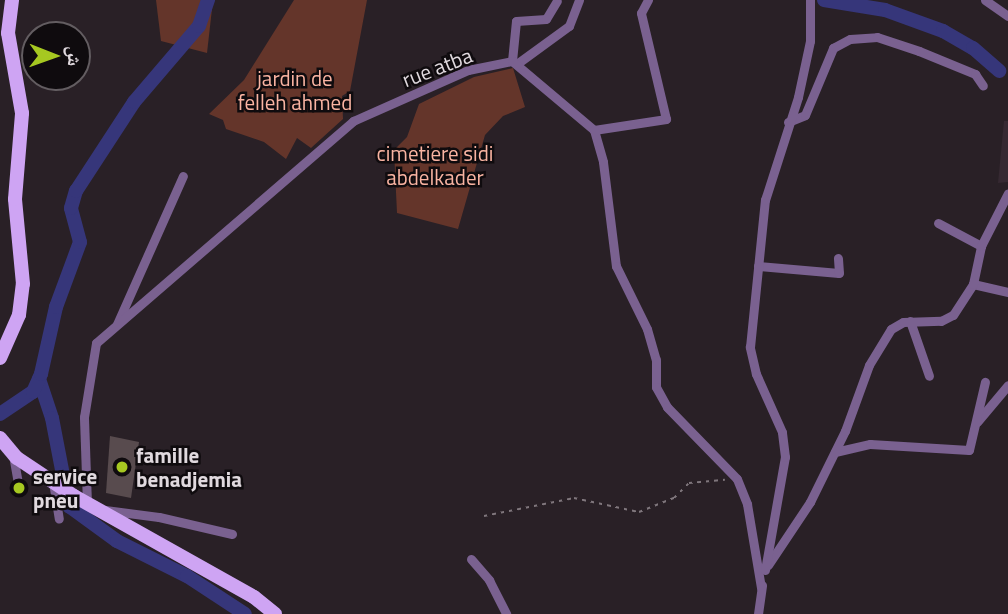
<!DOCTYPE html>
<meta charset="utf-8">
<style>
body{margin:0}
#map{position:relative;width:1008px;height:614px;overflow:hidden;background:#292026;font-family:"Titillium Web","Noto Naskh Arabic",sans-serif}
div>[style]{position:absolute}
.built>*{inset:0;background:#362932}
.green>*{inset:0;background:#64352a}
.river>*{height:14px;margin:-7px;padding:0 7px;transform-origin:7px;border-radius:7px;background:#36367a}
.building>*{inset:0;background:#584b4e}
.path>*{height:2px;margin-top:-1px;transform-origin:0;background:repeating-linear-gradient(90deg,#7f767c 0 3.5px,transparent 0 8.5px)}
.street>*{height:9px;margin:-4.5px;padding:0 4.5px;transform-origin:4.5px;border-radius:4.5px;background:#7a6190}
.primary>*{height:14px;margin:-7px;padding:0 7px;transform-origin:7px;border-radius:7px;background:#cea4f3}
.dots>*{width:19px;height:19px;translate:-50% -50%;box-sizing:border-box;border:4px solid #0f0b0e;border-radius:50%}
span{translate:-50% -50%;white-space:nowrap;text-align:center;line-height:1.15;-webkit-text-stroke:5px #0f0b0e;paint-order:stroke}
.street-label{font-size:21px;color:#e0d9de}
.park-label{font-size:21px;color:#fab4a2}
.poi-label{font-size:21px;color:#e0d9de;font-weight:700}
.left{translate:0 -50%;text-align:left}
.north{position:absolute;left:21px;top:21px;width:70px;height:70px;box-sizing:border-box;background:#0f0b0e;border:2px solid #635d61;border-radius:50%;rotate:91deg;font-size:19px;font-weight:700;line-height:28px;text-align:center;color:#e0d9de}
.north::after{content:'';display:block;margin:auto;width:24px;height:32px;background:#a6c821;clip-path:polygon(50% 0,100% 100%,50% 72%,0 100%)}
</style>
<div id="map">
<div class="built">
<i style="clip-path:polygon(1004px 121px,1008px 121px,1008px 182px,998px 183px)"></i>
</div>
<div class="green">
<i style="clip-path:polygon(156px 0,213px 0,207px 53px,161px 41px)"></i>
<i style="clip-path:polygon(294px 0,367px 0,350px 91px,342px 96px,343px 119px,311px 148px,297px 138px,286px 159px,264px 142px,226px 129px,223px 120px,209px 114px,244px 80px)"></i>
<i style="clip-path:polygon(513px 68px,525px 107px,503px 116px,485px 135px,458px 229px,397px 213px,394px 150px,407px 137px,419px 104px,474px 77px)"></i>
</div>
<div class="river">
<i style="left:824px;top:0;width:62px;rotate:9.3deg"></i>
<i style="left:885px;top:10px;width:62px;rotate:19.9deg"></i>
<i style="left:943px;top:31px;width:34px;rotate:30deg"></i>
<i style="left:973px;top:48px;width:35px;rotate:41deg"></i>
<i style="left:39px;top:379px;width:41px;rotate:71.6deg"></i>
<i style="left:52px;top:418px;width:90px;rotate:79.1deg"></i>
<i style="left:69px;top:506px;width:59px;rotate:36.1deg"></i>
<i style="left:117px;top:541px;width:78px;rotate:26.6deg"></i>
<i style="left:187px;top:576px;width:69px;rotate:33.2deg"></i>
<i style="left:0;top:414px;width:40px;rotate:-34deg"></i>
<i style="left:33px;top:392px;width:20px;rotate:-66deg"></i>
<i style="left:41px;top:374px;width:69px;rotate:-77.4deg"></i>
<i style="left:56px;top:307px;width:69px;rotate:-69.7deg"></i>
<i style="left:80px;top:242px;width:35px;rotate:-105deg"></i>
<i style="left:71px;top:208px;width:18px;rotate:-74deg"></i>
<i style="left:76px;top:191px;width:106px;rotate:-56.9deg"></i>
<i style="left:134px;top:102px;width:100px;rotate:-49.5deg"></i>
<i style="left:199px;top:26px;width:28px;rotate:-71deg"></i>
</div>
<div class="building">
<i style="clip-path:polygon(110px 436px,139px 442px,131px 498px,106px 493px)"></i>
</div>
<div class="path">
<i style="left:484px;top:516px;width:92px;rotate:-11.3deg"></i>
<i style="left:574px;top:498px;width:66px;rotate:12.2deg"></i>
<i style="left:639px;top:512px;width:38px;rotate:-22deg"></i>
<i style="left:674px;top:498px;width:21px;rotate:-45deg"></i>
<i style="left:689px;top:483px;width:36px;rotate:-5deg"></i>
</div>
<div class="street">
<i style="left:985px;top:0;width:28px;rotate:35deg"></i>
<i style="left:512px;top:61px;width:40px;rotate:-84.3deg"></i>
<i style="left:516px;top:21px;width:30px;rotate:-4deg"></i>
<i style="left:546px;top:19px;width:21px;rotate:-59deg"></i>
<i style="left:518px;top:63px;width:63px;rotate:-36deg"></i>
<i style="left:569px;top:26px;width:28px;rotate:-69deg"></i>
<i style="left:788px;top:122px;width:18px;rotate:-22deg"></i>
<i style="left:805px;top:115px;width:73px;rotate:-67.3deg"></i>
<i style="left:833px;top:48px;width:19px;rotate:-28deg"></i>
<i style="left:850px;top:39px;width:27px;rotate:-4deg"></i>
<i style="left:877px;top:37px;width:44px;rotate:18.4deg"></i>
<i style="left:919px;top:51px;width:61px;rotate:22.3deg"></i>
<i style="left:975px;top:74px;width:14px;rotate:56deg"></i>
<i style="left:594px;top:130px;width:73px;rotate:-8.7deg"></i>
<i style="left:666px;top:119px;width:109px;rotate:-103.3deg"></i>
<i style="left:641px;top:13px;width:15px;rotate:-62deg"></i>
<i style="left:938px;top:223px;width:49px;rotate:28.1deg"></i>
<i style="left:758px;top:266px;width:81px;rotate:4.9deg"></i>
<i style="left:839px;top:273px;width:15px;rotate:-94deg"></i>
<i style="left:973px;top:284px;width:36px;rotate:13deg"></i>
<i style="left:910px;top:321px;width:58px;rotate:70.9deg"></i>
<i style="left:117px;top:324px;width:162px;rotate:-66deg"></i>
<i style="left:977px;top:422px;width:48px;rotate:-50deg"></i>
<i style="left:835px;top:452px;width:36px;rotate:-13deg"></i>
<i style="left:870px;top:444px;width:99px;rotate:3.5deg"></i>
<i style="left:969px;top:450px;width:70px;rotate:-76.8deg"></i>
<i style="left:13px;top:455px;width:29px;rotate:80deg"></i>
<i style="left:53px;top:482px;width:37px;rotate:81deg"></i>
<i style="left:87px;top:504px;width:87px;rotate:-92deg"></i>
<i style="left:84px;top:417px;width:75px;rotate:-80.8deg"></i>
<i style="left:96px;top:343px;width:340px;rotate:-40.8deg"></i>
<i style="left:353px;top:121px;width:126px;rotate:-23.9deg"></i>
<i style="left:468px;top:70px;width:45px;rotate:-11.6deg"></i>
<i style="left:512px;top:61px;width:107px;rotate:40.1deg"></i>
<i style="left:594px;top:130px;width:33px;rotate:74deg"></i>
<i style="left:603px;top:162px;width:105px;rotate:82.9deg"></i>
<i style="left:616px;top:266px;width:70px;rotate:63.8deg"></i>
<i style="left:647px;top:329px;width:32px;rotate:74deg"></i>
<i style="left:656px;top:360px;width:27px;rotate:90deg"></i>
<i style="left:656px;top:387px;width:23px;rotate:61deg"></i>
<i style="left:667px;top:407px;width:100px;rotate:45.8deg"></i>
<i style="left:737px;top:479px;width:27px;rotate:68deg"></i>
<i style="left:747px;top:504px;width:85px;rotate:80.5deg"></i>
<i style="left:105px;top:510px;width:54px;rotate:7.4deg"></i>
<i style="left:159px;top:517px;width:75px;rotate:13.1deg"></i>
<i style="left:471px;top:559px;width:28px;rotate:49deg"></i>
<i style="left:489px;top:580px;width:38px;rotate:63deg"></i>
<i style="left:768px;top:565px;width:76px;rotate:-56.3deg"></i>
<i style="left:810px;top:502px;width:79px;rotate:-63.8deg"></i>
<i style="left:845px;top:431px;width:70px;rotate:-70deg"></i>
<i style="left:869px;top:365px;width:42px;rotate:-58.6deg"></i>
<i style="left:891px;top:329px;width:14px;rotate:-30deg"></i>
<i style="left:903px;top:322px;width:38px;rotate:-2deg"></i>
<i style="left:941px;top:321px;width:13px;rotate:-27deg"></i>
<i style="left:953px;top:315px;width:37px;rotate:-57deg"></i>
<i style="left:973px;top:284px;width:39px;rotate:-78deg"></i>
<i style="left:981px;top:246px;width:59px;rotate:-63deg"></i>
<i style="left:765px;top:570px;width:115px;rotate:-80deg"></i>
<i style="left:785px;top:457px;width:25px;rotate:-97deg"></i>
<i style="left:782px;top:432px;width:64px;rotate:-114.1deg"></i>
<i style="left:756px;top:374px;width:28px;rotate:-103deg"></i>
<i style="left:750px;top:347px;width:148px;rotate:-84.2deg"></i>
<i style="left:765px;top:200px;width:108px;rotate:-72.2deg"></i>
<i style="left:798px;top:97px;width:57px;rotate:-77.9deg"></i>
<i style="left:810px;top:41px;width:41px;rotate:-90deg"></i>
<i style="left:758px;top:614px;width:29px;rotate:-82deg"></i>
</div>
<div class="primary">
<i style="left:0;top:358px;width:47px;rotate:-66.2deg"></i>
<i style="left:19px;top:315px;width:31px;rotate:-83deg"></i>
<i style="left:23px;top:284px;width:85px;rotate:-95.4deg"></i>
<i style="left:15px;top:199px;width:86px;rotate:-85.3deg"></i>
<i style="left:22px;top:113px;width:81px;rotate:-99.9deg"></i>
<i style="left:8px;top:33px;width:33px;rotate:-83deg"></i>
<i style="left:0;top:438px;width:26px;rotate:50deg"></i>
<i style="left:17px;top:458px;width:69px;rotate:33.7deg"></i>
<i style="left:74px;top:496px;width:206px;rotate:29.3deg"></i>
<i style="left:254px;top:597px;width:27px;rotate:39deg"></i>
</div>
<div class="dots">
<i style="left:122px;top:467px;background:#a6c821"></i>
<i style="left:19px;top:488px;background:#a6c821"></i>
</div>
<div class="street-label">
<span style="left:437px;top:67px;rotate:-21deg">rue atba</span>
</div>
<div class="park-label">
<span style="left:295px;top:90px">jardin de<br>felleh ahmed</span>
<span style="left:435px;top:165px">cimetiere sidi<br>abdelkader</span>
</div>
<div class="poi-label">
<span class="left" style="left:136px;top:467px">famille<br>benadjemia</span>
<span class="left" style="left:33px;top:488px">service<br>pneu</span>
</div>
<div class="north">ش</div>
</div>
